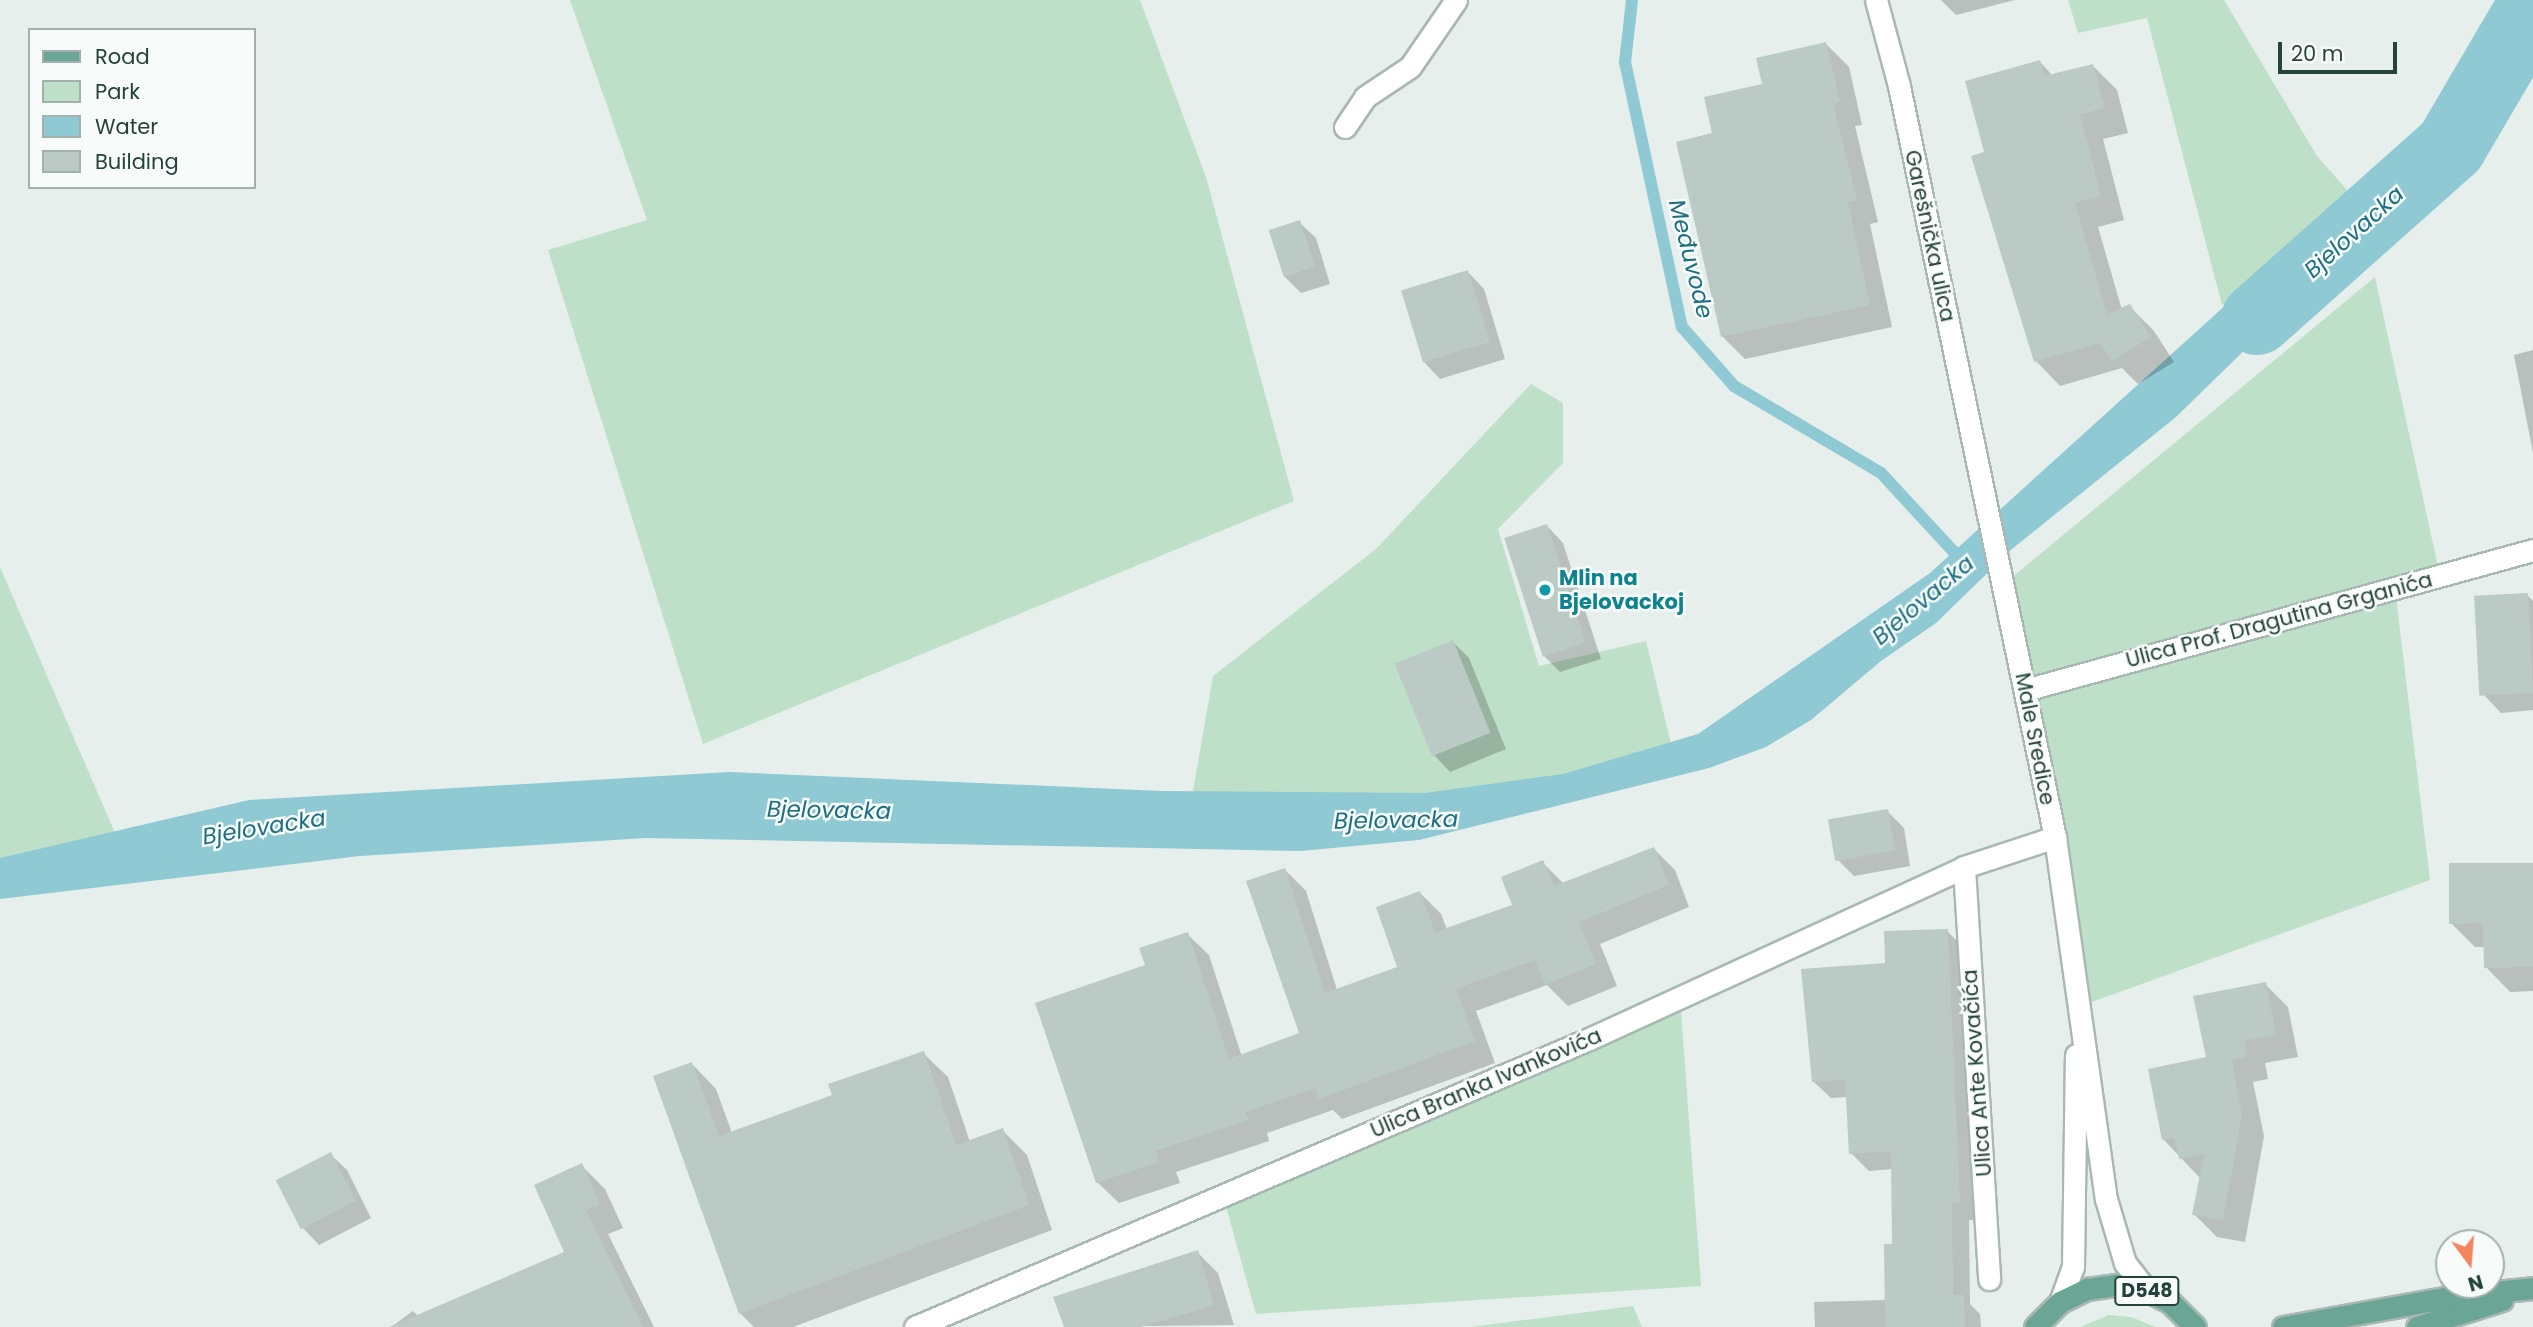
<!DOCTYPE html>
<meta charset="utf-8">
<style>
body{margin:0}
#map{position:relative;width:2533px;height:1327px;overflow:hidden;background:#e6efeb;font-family:Poppins,sans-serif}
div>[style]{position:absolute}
.green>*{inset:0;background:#bfe0c8}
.water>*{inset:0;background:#8ec9d4}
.shadow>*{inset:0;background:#0003}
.stream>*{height:12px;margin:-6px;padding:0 6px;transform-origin:6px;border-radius:6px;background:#8ec9d4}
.river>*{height:72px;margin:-36px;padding:0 36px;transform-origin:36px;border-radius:36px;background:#8ec9d4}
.building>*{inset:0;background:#bbcac4;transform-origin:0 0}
.roads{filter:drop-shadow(2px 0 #a8b8b2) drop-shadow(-2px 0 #a8b8b2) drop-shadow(0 2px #a8b8b2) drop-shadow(0 -2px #a8b8b2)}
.minor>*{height:21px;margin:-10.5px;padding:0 10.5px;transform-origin:10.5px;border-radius:10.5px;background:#fff}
.secondary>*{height:21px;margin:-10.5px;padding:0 10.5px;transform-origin:10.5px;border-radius:10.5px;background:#fff}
.primary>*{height:21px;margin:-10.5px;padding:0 10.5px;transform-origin:10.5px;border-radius:10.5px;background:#6aa596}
.dots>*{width:19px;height:19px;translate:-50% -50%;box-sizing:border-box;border:4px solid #f7fbf9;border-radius:50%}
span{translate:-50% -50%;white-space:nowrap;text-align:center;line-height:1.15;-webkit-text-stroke:5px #f7fbf9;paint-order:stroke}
.shield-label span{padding:2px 5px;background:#f7fbf9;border:2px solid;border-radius:5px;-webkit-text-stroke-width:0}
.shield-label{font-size:19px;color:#24423a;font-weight:700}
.street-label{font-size:21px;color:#24423a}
.culture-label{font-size:21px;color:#0d838f;font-weight:700}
.left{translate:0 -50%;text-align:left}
.water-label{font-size:23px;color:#1c6f80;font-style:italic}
.legend{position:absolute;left:28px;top:28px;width:228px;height:161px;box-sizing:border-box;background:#f7fbf9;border:2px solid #a3b1ad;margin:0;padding:9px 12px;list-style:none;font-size:21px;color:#24423a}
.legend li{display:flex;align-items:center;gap:14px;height:35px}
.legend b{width:35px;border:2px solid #a3b1ad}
.north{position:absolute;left:2435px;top:1229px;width:70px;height:70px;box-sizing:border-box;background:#f7fbf9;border:2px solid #a3b1ad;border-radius:50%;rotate:164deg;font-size:19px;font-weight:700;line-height:28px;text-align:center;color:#24423a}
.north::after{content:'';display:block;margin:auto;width:24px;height:32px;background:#f4845f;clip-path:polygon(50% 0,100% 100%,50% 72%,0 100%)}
.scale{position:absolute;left:2278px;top:42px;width:119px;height:32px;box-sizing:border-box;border:4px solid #24423a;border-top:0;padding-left:9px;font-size:21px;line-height:24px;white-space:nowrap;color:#24423a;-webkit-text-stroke:5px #f7fbf9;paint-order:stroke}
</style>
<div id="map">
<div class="green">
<i style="clip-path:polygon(570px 0,1140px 0,1206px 177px,1294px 501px,703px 744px,548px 250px,647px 220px)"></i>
<i style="clip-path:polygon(2068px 0,2224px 0,2317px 156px,2364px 209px,2222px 305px,2147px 18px,2078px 33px)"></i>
<i style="clip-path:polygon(2375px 277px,2440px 576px,2395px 588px,2430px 880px,2078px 1007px,2004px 584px)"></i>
<i style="clip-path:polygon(1531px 384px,1563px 403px,1563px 463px,1498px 529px,1539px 666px,1646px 641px,1676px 764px,1452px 823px,1189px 814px,1213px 676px,1376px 549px)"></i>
<i style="clip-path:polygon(0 567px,122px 849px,0 881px)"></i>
<i style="clip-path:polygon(1680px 997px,1701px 1286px,1256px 1314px,1223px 1196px)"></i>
<i style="clip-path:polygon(1633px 1306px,1642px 1327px,1471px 1327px)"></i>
<i style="clip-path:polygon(2109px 1315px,2131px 1317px,2156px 1327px,2080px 1327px)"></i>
</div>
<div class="water">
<i style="clip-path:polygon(2313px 226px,2347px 280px,2259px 336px,2176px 417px,2012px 549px,1936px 623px,1881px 661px,1811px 720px,1766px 747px,1709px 768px,1419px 840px,1300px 851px,645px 838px,360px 856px,0 899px,0 858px,249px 800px,729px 772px,1161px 791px,1425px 793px,1563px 774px,1698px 734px,1930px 573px)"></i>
</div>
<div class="shadow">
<i style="clip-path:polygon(1941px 0,2015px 0,1956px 15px)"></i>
<i style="clip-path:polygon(1826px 44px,1849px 67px,1862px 125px,1855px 126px,1878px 222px,1870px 224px,1892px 327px,1745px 359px,1722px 336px,1714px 134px,1764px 85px)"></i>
<i style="clip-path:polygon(2040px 62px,2053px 76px,2093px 66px,2117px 90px,2128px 133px,2103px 139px,2124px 220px,2098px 227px,2122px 310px,2129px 306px,2154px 331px,2174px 362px,2138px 384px,2122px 368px,2060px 386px,2036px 361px,1986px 154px)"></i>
<i style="clip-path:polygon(1299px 222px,1316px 238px,1330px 284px,1301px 293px,1284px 276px)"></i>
<i style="clip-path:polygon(1468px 272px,1484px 289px,1505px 359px,1440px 379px,1424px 362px)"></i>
<i style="clip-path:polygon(2533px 350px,2533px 453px,2514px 355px)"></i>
<i style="clip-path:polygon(1547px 526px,1563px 543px,1601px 659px,1560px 672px,1544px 656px)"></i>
<i style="clip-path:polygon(2527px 595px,2533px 601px,2533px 710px,2501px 713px,2485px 696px)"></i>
<i style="clip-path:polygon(1453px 642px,1469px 658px,1506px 749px,1450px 772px,1434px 755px)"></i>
<i style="clip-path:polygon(1887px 811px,1904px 828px,1910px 866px,1854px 876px,1837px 859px)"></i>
<i style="clip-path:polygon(1654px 849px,1675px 870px,1689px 907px,1600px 944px,1617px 986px,1568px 1006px,1547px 985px,1476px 1011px,1495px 1063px,1342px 1119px,1333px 1110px,1267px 1133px,1269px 1141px,1176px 1172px,1180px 1183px,1119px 1203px,1097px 1182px,1147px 967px,1187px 934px,1209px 955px,1242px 1057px,1301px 1034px,1285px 870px,1306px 891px,1337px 990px,1400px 968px,1420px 893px,1441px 914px,1447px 930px,1514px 906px,1542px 862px,1564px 884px)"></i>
<i style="clip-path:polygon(2533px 864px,2533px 991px,2510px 992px,2486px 967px,2486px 947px,2475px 947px,2451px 923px)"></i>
<i style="clip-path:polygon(1947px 931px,1965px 949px,1977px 1220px,1969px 1220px,1970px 1304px,1980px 1314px,1981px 1327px,1815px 1327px,1814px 1302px,1887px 1300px,1894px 1246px,1893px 1169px,1869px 1171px,1851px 1153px,1848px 1097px,1831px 1098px,1813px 1081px,1887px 964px)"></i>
<i style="clip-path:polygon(2265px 984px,2288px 1007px,2298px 1057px,2265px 1063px,2268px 1079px,2253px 1082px,2264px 1136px,2245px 1242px,2217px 1237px,2194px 1214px,2201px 1179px,2163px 1139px,2208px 1059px)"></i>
<i style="clip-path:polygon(923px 1053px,948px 1077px,970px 1142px,1002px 1130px,1027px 1155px,1052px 1230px,793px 1327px,754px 1327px,740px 1313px,692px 1064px,716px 1089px,732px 1133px,834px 1096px)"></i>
<i style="clip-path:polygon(330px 1154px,347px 1170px,371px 1218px,319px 1245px,303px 1228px,278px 1180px)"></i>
<i style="clip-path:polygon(581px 1165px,605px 1189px,623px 1228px,608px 1234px,654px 1327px,391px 1327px,413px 1311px,418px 1316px,566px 1252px)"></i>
<i style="clip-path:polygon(1197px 1252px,1218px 1273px,1234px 1325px,1066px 1327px)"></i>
</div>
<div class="stream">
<i style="left:1632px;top:0;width:62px;rotate:96.4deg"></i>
<i style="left:1625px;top:62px;width:271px;rotate:77.9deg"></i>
<i style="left:1682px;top:327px;width:79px;rotate:48.6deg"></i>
<i style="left:1734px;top:386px;width:171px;rotate:30.6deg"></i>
<i style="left:1881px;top:473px;width:124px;rotate:47.3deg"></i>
</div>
<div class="river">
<i style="left:2257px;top:319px;width:260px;rotate:-41.7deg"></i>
<i style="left:2451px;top:146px;width:162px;rotate:-59.6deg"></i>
</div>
<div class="building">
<i style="clip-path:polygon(1826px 42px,1840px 102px,1833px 104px,1857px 200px,1848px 202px,1870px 305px,1721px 337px,1676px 142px,1712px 133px,1704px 97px,1762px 84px,1756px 58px)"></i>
<i style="clip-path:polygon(2040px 60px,2044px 76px,2093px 64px,2105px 108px,2080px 115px,2101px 196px,2075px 203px,2107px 314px,2130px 304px,2151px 337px,2112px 361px,2100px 343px,2034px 362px,1971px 156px,1984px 152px,1965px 81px)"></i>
<i style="left:1300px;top:220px;width:49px;height:33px;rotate:72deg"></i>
<i style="left:1468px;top:270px;width:75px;height:70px;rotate:73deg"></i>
<i style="left:1547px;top:524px;width:125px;height:45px;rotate:72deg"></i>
<i style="left:2528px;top:593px;width:100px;height:54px;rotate:87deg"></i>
<i style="left:1453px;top:640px;width:100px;height:63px;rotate:68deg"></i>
<i style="left:1888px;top:809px;width:42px;height:61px;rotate:80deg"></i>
<i style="clip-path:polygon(1654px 847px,1669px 885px,1579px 922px,1596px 964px,1545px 985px,1535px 960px,1456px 989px,1475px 1041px,1319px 1099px,1315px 1088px,1246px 1112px,1249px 1120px,1155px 1151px,1159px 1162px,1096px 1183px,1035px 1003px,1145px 965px,1139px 948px,1188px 932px,1229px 1059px,1299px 1033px,1246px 881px,1285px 868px,1325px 993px,1397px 967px,1376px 907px,1420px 891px,1435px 932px,1512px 905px,1501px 877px,1543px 860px,1554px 886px)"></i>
<i style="clip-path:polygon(2449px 863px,2533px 863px,2533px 967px,2484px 968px,2483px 923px,2449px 924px)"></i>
<i style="clip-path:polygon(1948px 929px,1960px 1203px,1952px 1203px,1953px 1295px,1964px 1295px,1965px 1327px,1885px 1327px,1884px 1244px,1892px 1244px,1891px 1151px,1849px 1154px,1845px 1080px,1812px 1082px,1801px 969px,1885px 963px,1884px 931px)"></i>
<i style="clip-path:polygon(2266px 982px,2276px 1035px,2244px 1041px,2247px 1057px,2232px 1060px,2242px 1115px,2223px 1220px,2192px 1215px,2204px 1154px,2179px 1159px,2174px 1137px,2162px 1140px,2148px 1069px,2206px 1057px,2193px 996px)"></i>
<i style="clip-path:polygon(924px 1051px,956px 1145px,1003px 1128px,1029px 1205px,739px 1314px,653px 1076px,692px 1062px,719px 1136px,832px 1095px,828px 1084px)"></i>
<i style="left:331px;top:1152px;width:55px;height:62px;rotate:63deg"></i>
<i style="clip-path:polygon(582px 1163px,600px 1204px,586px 1210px,643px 1327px,389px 1327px,564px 1252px,534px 1185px)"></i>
<i style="clip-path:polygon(1198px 1250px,1214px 1305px,1141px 1327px,1064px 1327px,1053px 1297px)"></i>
</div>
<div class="roads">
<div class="minor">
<i style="left:1345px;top:127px;width:36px;rotate:-56deg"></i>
<i style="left:1365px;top:97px;width:54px;rotate:-33.7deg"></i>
<i style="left:1410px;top:67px;width:81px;rotate:-55.5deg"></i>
<i style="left:2025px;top:690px;width:527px;rotate:-15.41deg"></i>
<i style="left:1964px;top:867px;width:413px;rotate:86.5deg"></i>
<i style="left:915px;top:1327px;width:733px;rotate:-23.14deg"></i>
<i style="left:1589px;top:1039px;width:413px;rotate:-24.6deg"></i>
<i style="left:1964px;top:867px;width:96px;rotate:-18.2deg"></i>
</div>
<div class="secondary">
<i style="left:1876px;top:0;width:89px;rotate:75deg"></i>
<i style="left:1899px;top:86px;width:767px;rotate:78.27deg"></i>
<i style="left:2055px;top:837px;width:366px;rotate:82deg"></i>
<i style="left:2106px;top:1199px;width:67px;rotate:73.5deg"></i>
<i style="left:2125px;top:1263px;width:34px;rotate:52deg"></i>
<i style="left:2060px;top:1302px;width:37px;rotate:-70deg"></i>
<i style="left:2073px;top:1267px;width:212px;rotate:-89.2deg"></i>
</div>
<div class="primary">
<i style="left:2035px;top:1327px;width:35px;rotate:-45deg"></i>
<i style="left:2060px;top:1302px;width:30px;rotate:-26deg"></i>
<i style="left:2087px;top:1289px;width:30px;rotate:-8deg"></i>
<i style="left:2117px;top:1285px;width:29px;rotate:10deg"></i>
<i style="left:2146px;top:1290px;width:28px;rotate:27deg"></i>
<i style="left:2171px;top:1303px;width:34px;rotate:45deg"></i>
<i style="left:2283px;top:1327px;width:176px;rotate:-10.2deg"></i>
<i style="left:2456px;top:1296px;width:77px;rotate:-5.9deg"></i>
<i style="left:2417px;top:1327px;width:89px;rotate:-17.6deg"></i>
</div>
</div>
<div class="dots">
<i style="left:1545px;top:590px;background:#0f9aa8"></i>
</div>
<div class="shield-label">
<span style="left:2147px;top:1291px">D548</span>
</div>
<div class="street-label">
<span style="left:1930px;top:236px;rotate:78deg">Garešnička ulica</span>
<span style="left:2279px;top:620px;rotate:-15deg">Ulica Prof. Dragutina Grganića</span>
<span style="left:2035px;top:739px;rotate:79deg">Male Sredice</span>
<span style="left:1977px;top:1073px;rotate:-94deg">Ulica Ante Kovačića</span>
<span style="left:1486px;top:1083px;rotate:-23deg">Ulica Branka Ivankovića</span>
</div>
<div class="culture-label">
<span class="left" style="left:1559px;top:590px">Mlin na<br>Bjelovackoj</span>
</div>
<div class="water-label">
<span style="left:2354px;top:232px;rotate:-42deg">Bjelovacka</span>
<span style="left:1691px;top:259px;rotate:76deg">Međuvode</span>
<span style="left:1923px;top:600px;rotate:-40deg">Bjelovacka</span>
<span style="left:829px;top:810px;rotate:1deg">Bjelovacka</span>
<span style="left:1396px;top:820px;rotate:-1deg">Bjelovacka</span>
<span style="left:264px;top:827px;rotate:-9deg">Bjelovacka</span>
</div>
<ul class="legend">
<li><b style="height:9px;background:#6aa596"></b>Road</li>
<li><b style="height:19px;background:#bfe0c8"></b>Park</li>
<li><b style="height:19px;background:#8ec9d4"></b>Water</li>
<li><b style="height:19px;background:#bbcac4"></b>Building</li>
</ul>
<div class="north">N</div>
<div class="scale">20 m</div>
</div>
